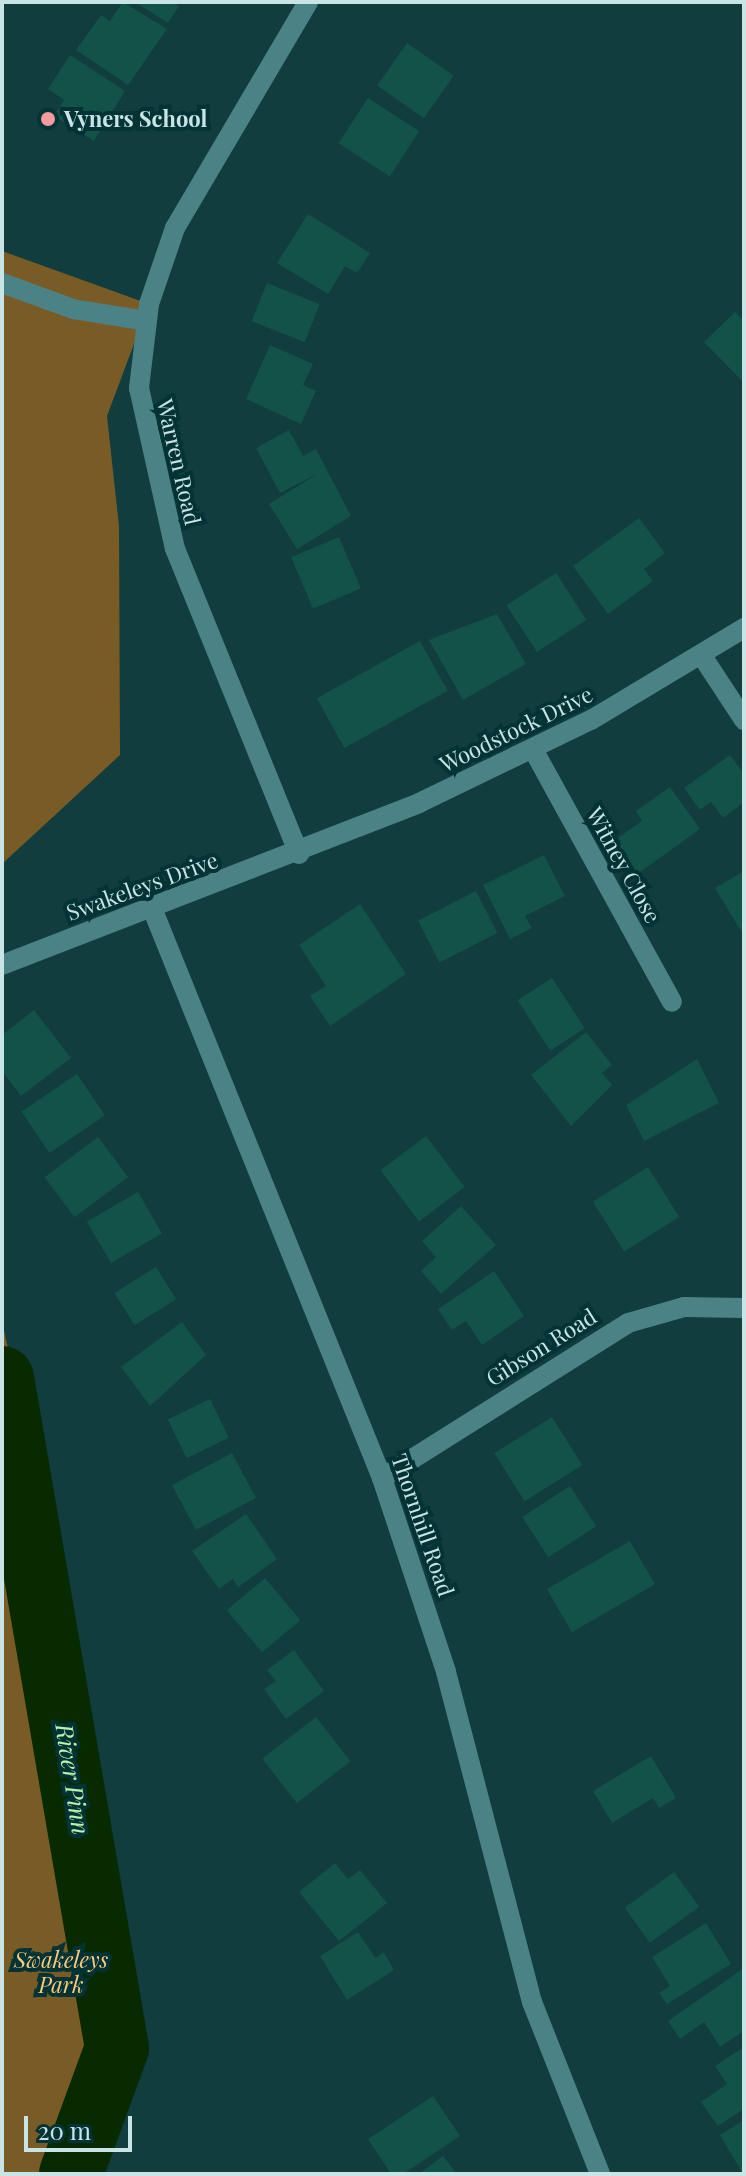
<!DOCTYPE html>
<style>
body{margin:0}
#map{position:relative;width:746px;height:2176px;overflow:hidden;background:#113d3f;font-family:"Playfair Display",serif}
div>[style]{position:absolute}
.green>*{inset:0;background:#795b25}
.river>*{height:64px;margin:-32px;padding:0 32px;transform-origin:32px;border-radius:32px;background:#072a00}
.building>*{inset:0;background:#125248;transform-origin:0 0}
.minor>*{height:20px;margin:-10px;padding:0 10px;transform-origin:10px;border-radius:10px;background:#4b8285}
.dots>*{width:22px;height:22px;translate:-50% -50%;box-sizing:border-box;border:4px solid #043335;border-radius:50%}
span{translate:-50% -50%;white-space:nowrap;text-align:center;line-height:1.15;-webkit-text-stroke:8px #043335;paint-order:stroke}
.poi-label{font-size:22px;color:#c8e4e5;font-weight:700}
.left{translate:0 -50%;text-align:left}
.street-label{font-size:22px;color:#c8e4e5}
.park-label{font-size:22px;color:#facb7c;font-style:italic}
.water-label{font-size:24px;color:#baf3ac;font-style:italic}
.frame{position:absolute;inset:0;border:4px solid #c8e4e5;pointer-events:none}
.scale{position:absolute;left:24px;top:2116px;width:108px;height:36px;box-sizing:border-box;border:4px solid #c8e4e5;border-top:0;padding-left:10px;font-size:24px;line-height:28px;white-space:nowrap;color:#c8e4e5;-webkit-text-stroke:6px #043335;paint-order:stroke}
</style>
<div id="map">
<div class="green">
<i style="clip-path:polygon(2px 251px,149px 304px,107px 416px,119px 526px,120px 755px,2px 864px)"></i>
<i style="clip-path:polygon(2px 1321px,88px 1715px,122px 1974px,79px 2174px,2px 2174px)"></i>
</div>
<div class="river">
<i style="left:2px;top:1378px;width:680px;rotate:80.26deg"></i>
<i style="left:117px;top:2048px;width:134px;rotate:110.1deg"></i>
</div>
<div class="building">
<i style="clip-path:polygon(123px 2px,167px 29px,128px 85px,76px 50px,101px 15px,110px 21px)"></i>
<i style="clip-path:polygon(135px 2px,172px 2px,179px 6px,168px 23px)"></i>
<i style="left:407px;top:43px;width:57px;height:52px;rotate:35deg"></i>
<i style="clip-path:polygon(70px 55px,125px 91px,94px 141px,54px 116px,64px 100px,48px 89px)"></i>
<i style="left:368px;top:98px;width:61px;height:54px;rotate:33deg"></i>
<i style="clip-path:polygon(308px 214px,370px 253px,357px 273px,345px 266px,328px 294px,277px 263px)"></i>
<i style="left:267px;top:283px;width:57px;height:41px;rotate:22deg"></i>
<i style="clip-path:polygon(735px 312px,744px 321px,744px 383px,704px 342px)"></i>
<i style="clip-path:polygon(270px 345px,313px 364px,303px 385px,316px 391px,301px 424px,246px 399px)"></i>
<i style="clip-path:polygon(289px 430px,303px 456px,316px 449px,351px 516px,297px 549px,269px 504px,317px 474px,280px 493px,256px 448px)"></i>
<i style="clip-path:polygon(639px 518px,665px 553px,644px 569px,653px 581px,608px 614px,573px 566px)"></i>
<i style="left:339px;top:537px;width:56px;height:52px;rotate:67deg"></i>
<i style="left:556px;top:573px;width:56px;height:59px;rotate:57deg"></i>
<i style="clip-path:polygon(497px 614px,526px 664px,463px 700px,429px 640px)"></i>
<i style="left:420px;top:641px;width:57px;height:118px;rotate:61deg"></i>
<i style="clip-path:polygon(730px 755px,744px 774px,744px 802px,723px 818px,711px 802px,700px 810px,684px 788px)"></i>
<i style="clip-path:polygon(670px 787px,700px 829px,636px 875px,612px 842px,642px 821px,636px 811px)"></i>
<i style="clip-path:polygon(544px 855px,565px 896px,525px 916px,532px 928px,510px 939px,483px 885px)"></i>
<i style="clip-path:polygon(744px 871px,744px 936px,715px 888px)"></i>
<i style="left:476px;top:891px;width:47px;height:65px;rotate:63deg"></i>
<i style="clip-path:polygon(360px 904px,406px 974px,330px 1026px,310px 996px,326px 986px,299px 945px)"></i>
<i style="left:552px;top:978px;width:60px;height:41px;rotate:57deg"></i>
<i style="clip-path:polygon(34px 1010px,71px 1058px,21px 1096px,2px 1071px,2px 1035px)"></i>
<i style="clip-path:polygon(586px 1032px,612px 1065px,602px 1073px,612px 1085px,571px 1126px,531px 1075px)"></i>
<i style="clip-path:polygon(697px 1059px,719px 1103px,644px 1141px,626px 1105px)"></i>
<i style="left:77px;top:1074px;width:50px;height:67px;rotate:56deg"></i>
<i style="left:426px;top:1136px;width:64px;height:57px;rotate:53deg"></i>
<i style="left:98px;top:1137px;width:50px;height:67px;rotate:53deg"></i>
<i style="left:648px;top:1167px;width:59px;height:65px;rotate:58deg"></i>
<i style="left:138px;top:1192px;width:48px;height:59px;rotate:60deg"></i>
<i style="clip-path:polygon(461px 1206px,496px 1245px,441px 1294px,421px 1271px,436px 1257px,422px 1241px)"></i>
<i style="left:156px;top:1267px;width:38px;height:49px;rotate:58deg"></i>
<i style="clip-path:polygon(494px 1271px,524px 1316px,482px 1345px,466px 1321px,452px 1330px,438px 1309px)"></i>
<i style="clip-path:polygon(182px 1322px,206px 1355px,150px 1406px,121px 1367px)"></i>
<i style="left:210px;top:1399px;width:43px;height:47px;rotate:64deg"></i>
<i style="left:552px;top:1417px;width:57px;height:68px;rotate:58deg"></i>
<i style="left:232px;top:1453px;width:51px;height:68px;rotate:62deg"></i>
<i style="left:570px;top:1486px;width:48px;height:57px;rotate:57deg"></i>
<i style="clip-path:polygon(246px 1514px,277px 1559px,238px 1587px,233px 1579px,219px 1589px,192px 1551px)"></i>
<i style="left:630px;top:1541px;width:50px;height:96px;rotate:60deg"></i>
<i style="left:265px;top:1578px;width:55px;height:50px;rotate:50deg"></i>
<i style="clip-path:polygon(294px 1650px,324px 1691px,286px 1719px,264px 1689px,276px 1681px,267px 1670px)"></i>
<i style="left:316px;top:1717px;width:56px;height:68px;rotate:52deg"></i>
<i style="clip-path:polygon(651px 1756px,676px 1798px,659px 1808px,653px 1798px,612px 1823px,593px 1791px)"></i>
<i style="clip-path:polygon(335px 1863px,348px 1879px,360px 1870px,387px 1903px,339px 1941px,299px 1892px)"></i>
<i style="left:674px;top:1872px;width:43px;height:61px;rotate:54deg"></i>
<i style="clip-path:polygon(706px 1923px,731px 1964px,667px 2004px,659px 1993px,670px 1986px,652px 1957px)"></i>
<i style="clip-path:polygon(358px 1932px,375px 1958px,384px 1952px,394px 1970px,347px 2000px,320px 1956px)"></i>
<i style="clip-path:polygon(744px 1968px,744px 2031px,720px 2047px,704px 2022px,680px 2039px,668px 2021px)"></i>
<i style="clip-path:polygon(744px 2047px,744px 2109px,718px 2126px,701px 2102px,727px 2084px,715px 2066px)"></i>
<i style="clip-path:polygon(433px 2096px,460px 2136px,403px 2174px,391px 2174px,368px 2139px)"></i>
<i style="clip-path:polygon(744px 2120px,744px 2174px,743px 2174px,720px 2135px)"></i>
<i style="clip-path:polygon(443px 2156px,457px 2174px,419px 2174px)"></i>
</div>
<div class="minor">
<i style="left:2px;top:283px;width:76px;rotate:20.1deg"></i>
<i style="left:73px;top:309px;width:74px;rotate:9.3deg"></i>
<i style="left:702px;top:656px;width:77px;rotate:56.7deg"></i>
<i style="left:534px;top:751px;width:286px;rotate:61.2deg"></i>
<i style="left:299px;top:854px;width:329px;rotate:-112.1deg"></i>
<i style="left:175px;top:549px;width:165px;rotate:-102.6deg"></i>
<i style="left:139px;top:388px;width:85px;rotate:-83.2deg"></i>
<i style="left:149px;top:304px;width:80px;rotate:-71.1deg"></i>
<i style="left:175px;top:228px;width:262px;rotate:-59.5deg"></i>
<i style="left:152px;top:908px;width:615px;rotate:68.03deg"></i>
<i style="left:382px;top:1478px;width:204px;rotate:71.7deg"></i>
<i style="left:446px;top:1672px;width:341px;rotate:75.4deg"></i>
<i style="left:532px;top:2002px;width:185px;rotate:68.4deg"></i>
<i style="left:2px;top:965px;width:447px;rotate:-21.2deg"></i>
<i style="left:419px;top:803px;width:191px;rotate:-25.8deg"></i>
<i style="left:591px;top:720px;width:179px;rotate:-31deg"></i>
<i style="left:382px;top:1478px;width:291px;rotate:-32.2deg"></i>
<i style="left:628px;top:1323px;width:58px;rotate:-15.9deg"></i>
<i style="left:684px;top:1307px;width:60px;rotate:1deg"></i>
</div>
<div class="dots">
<i style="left:48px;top:119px;background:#f59b9b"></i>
</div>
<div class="poi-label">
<span class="left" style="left:64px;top:119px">Vyners School</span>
</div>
<div class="street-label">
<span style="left:179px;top:462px;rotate:77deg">Warren Road</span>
<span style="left:516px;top:729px;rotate:-26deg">Woodstock Drive</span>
<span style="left:624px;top:865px;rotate:61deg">Witney Close</span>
<span style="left:142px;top:886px;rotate:-20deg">Swakeleys Drive</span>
<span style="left:541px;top:1347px;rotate:-32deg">Gibson Road</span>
<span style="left:423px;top:1525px;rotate:71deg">Thornhill Road</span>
</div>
<div class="park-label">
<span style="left:61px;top:1972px">Swakeleys<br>Park</span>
</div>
<div class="water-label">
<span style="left:73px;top:1779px;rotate:81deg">River Pinn</span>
</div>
<div class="frame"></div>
<div class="scale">20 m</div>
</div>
